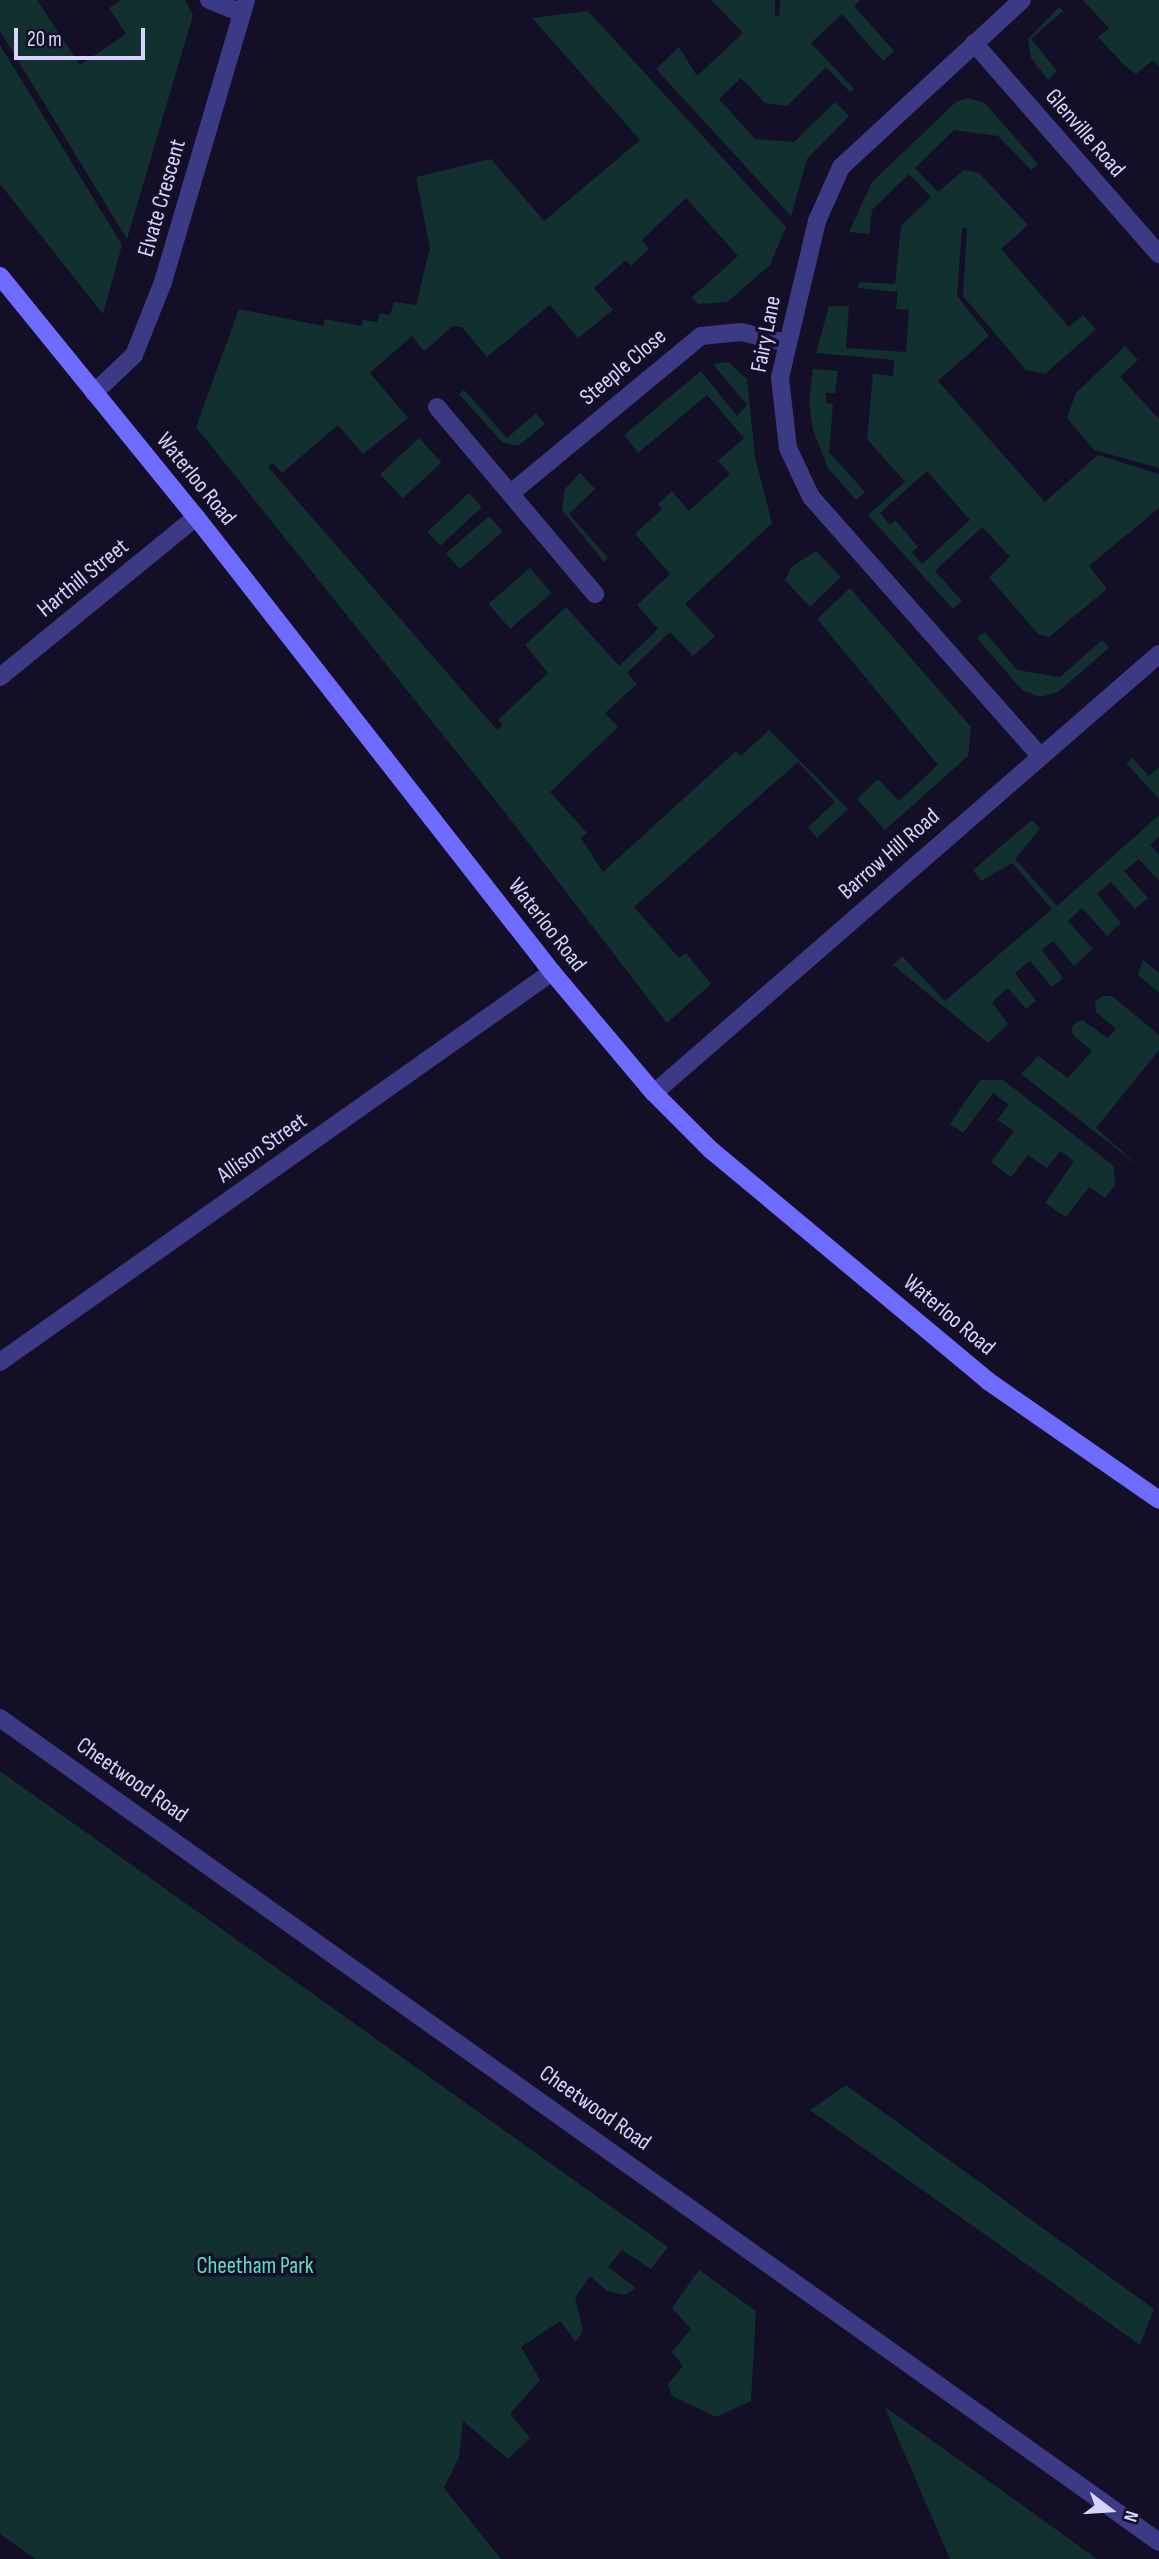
<!DOCTYPE html>
<style>
body{margin:0}
#map{position:relative;width:1159px;height:2559px;overflow:hidden;background:#130f26;font-family:"Sofia Sans Condensed",sans-serif}
div>[style]{position:absolute}
.green>*{inset:0;background:#12302f;transform-origin:0 0}
.minor>*{height:18px;margin:-9px;padding:0 9px;transform-origin:9px;border-radius:9px;background:#3d3a85}
.secondary>*{height:18px;margin:-9px;padding:0 9px;transform-origin:9px;border-radius:9px;background:#6f6bff}
span{translate:-50% -50%;white-space:nowrap;text-align:center;line-height:1.15;-webkit-text-stroke:7px #130f26;paint-order:stroke}
.street-label{font-size:23px;color:#d9d4ff}
.park-label{font-size:23px;color:#5fe0c0}
.north{position:absolute;left:1075px;top:2475px;width:70px;height:70px;-webkit-text-stroke:5px #130f26;paint-order:stroke;rotate:107deg;font-size:19px;font-weight:700;line-height:28px;text-align:center;color:#d9d4ff}
.north::after{content:'';display:block;margin:auto;width:24px;height:32px;background:#d9d4ff;clip-path:polygon(50% 0,100% 100%,50% 72%,0 100%)}
.scale{position:absolute;left:14px;top:28px;width:131px;height:32px;box-sizing:border-box;border:4px solid #d9d4ff;border-top:0;padding-left:9px;font-size:21px;line-height:24px;white-space:nowrap;color:#d9d4ff;-webkit-text-stroke:5px #130f26;paint-order:stroke}
</style>
<div id="map">
<div class="green">
<i style="clip-path:polygon(0 0,37px 0,80px 65px,126px 34px,109px 8px,121px 0,185px 0,193px 15px,127px 239px,0 31px)"></i>
<i style="clip-path:polygon(711px 0,775px 0,775px 15px,779px 17px,780px 0,860px 0,854px 6px,894px 51px,883px 61px,842px 14px,811px 43px,854px 89px,850px 92px,826px 67px,787px 106px,765px 103px,741px 78px,719px 99px,755px 139px,794px 142px,835px 102px,849px 116px,807px 159px,791px 216px,656px 69px,679px 47px,697px 76px,743px 33px)"></i>
<i style="clip-path:polygon(1083px 0,1159px 0,1159px 67px,1153px 60px,1136px 74px,1125px 66px,1098px 37px,1109px 28px)"></i>
<i style="clip-path:polygon(1059px 7px,1063px 11px,1031px 39px,1057px 71px,1048px 80px,1031px 58px,1028px 39px)"></i>
<i style="clip-path:polygon(588px 11px,786px 227px,770px 265px,727px 302px,698px 304px,692px 297px,738px 256px,686px 198px,642px 240px,649px 249px,631px 266px,626px 260px,594px 288px,613px 310px,578px 338px,550px 305px,487px 357px,462px 327px,453px 326px,424px 351px,412px 336px,370px 373px,408px 418px,363px 454px,338px 425px,282px 473px,273px 463px,268px 467px,497px 730px,503px 725px,498px 720px,548px 673px,525px 645px,566px 607px,619px 666px,658px 629px,637px 605px,670px 574px,635px 534px,662px 509px,658px 504px,672px 491px,689px 511px,730px 474px,718px 461px,744px 438px,707px 395px,638px 453px,624px 435px,701px 371px,737px 416px,747px 405px,713px 364px,728px 362px,747px 379px,755px 457px,772px 523px,685px 604px,715px 636px,693px 656px,670px 632px,627px 673px,637px 684px,605px 713px,618px 727px,550px 792px,587px 833px,581px 838px,603px 872px,736px 751px,741px 756px,769px 730px,848px 809px,817px 838px,808px 827px,835px 802px,798px 762px,634px 907px,679px 958px,686px 953px,711px 984px,667px 1023px,503px 810px,196px 427px,239px 309px,323px 326px,325px 319px,361px 326px,363px 320px,377px 322px,380px 313px,390px 315px,394px 302px,416px 305px,430px 248px,416px 177px,491px 159px,544px 221px,640px 140px,532px 18px)"></i>
<i style="clip-path:polygon(0 45px,122px 245px,103px 314px,0 184px)"></i>
<i style="clip-path:polygon(evenodd,968px 98px,985px 103px,1038px 164px,1031px 170px,998px 136px,954px 130px,915px 168px,938px 192px,964px 170px,979px 173px,1028px 225px,1001px 249px,1069px 327px,1083px 315px,1096px 329px,1045px 374px,1026px 370px,963px 296px,967px 228px,962px 228px,957px 296px,989px 336px,938px 381px,1045px 502px,1098px 455px,1159px 474px,1159px 508px,1089px 566px,1107px 589px,1049px 637px,1038px 634px,989px 577px,1010px 557px,982px 527px,935px 571px,962px 601px,953px 609px,868px 515px,905px 482px,867px 439px,873px 374px,893px 376px,894px 360px,816px 353px,829px 306px,849px 306px,846px 348px,906px 352px,909px 310px,896px 309px,898px 292px,858px 288px,859px 282px,895px 284px,901px 226px,931px 197px,909px 174px,872px 210px,869px 234px,849px 232px,872px 182px,956px 102px,968px 98px,927px 471px,970px 520px,922px 564px,912px 552px,918px 547px,895px 520px,890px 525px,880px 513px,927px 471px)"></i>
<i style="clip-path:polygon(1125px 346px,1138px 360px,1120px 377px,1159px 419px,1159px 468px,1094px 450px,1067px 418px,1076px 393px)"></i>
<i style="clip-path:polygon(813px 369px,838px 371px,835px 393px,826px 393px,826px 403px,833px 404px,829px 452px,865px 492px,856px 500px,828px 468px,813px 430px,809px 402px)"></i>
<i style="clip-path:polygon(464px 390px,507px 438px,536px 413px,545px 424px,518px 446px,502px 442px,459px 394px)"></i>
<i style="left:419px;top:438px;width:33px;height:53px;rotate:47deg"></i>
<i style="clip-path:polygon(580px 473px,595px 489px,569px 514px,608px 558px,604px 562px,562px 510px,565px 489px)"></i>
<i style="left:469px;top:493px;width:19px;height:57px;rotate:47deg"></i>
<i style="left:489px;top:516px;width:21px;height:57px;rotate:49deg"></i>
<i style="clip-path:polygon(816px 551px,841px 577px,810px 607px,785px 580px,791px 567px)"></i>
<i style="left:530px;top:568px;width:33px;height:55px;rotate:49deg"></i>
<i style="clip-path:polygon(850px 588px,971px 727px,968px 756px,885px 830px,857px 799px,878px 779px,899px 801px,938px 765px,817px 619px)"></i>
<i style="clip-path:polygon(985px 632px,1017px 670px,1060px 677px,1102px 640px,1109px 648px,1058px 692px,1040px 697px,1022px 690px,977px 638px)"></i>
<i style="clip-path:polygon(1132px 758px,1149px 776px,1159px 767px,1159px 799px,1126px 763px)"></i>
<i style="clip-path:polygon(1159px 815px,1159px 837px,1150px 845px,1159px 855px,1159px 881px,1139px 859px,1124px 871px,1148px 898px,1135px 909px,1111px 882px,1097px 894px,1121px 923px,1107px 936px,1082px 908px,1068px 921px,1093px 949px,1074px 966px,1053px 941px,1042px 950px,1063px 978px,1052px 987px,1030px 961px,1015px 973px,1036px 1001px,1026px 1009px,1008px 988px,992px 1002px,1008px 1024px,988px 1043px,893px 965px,902px 956px,945px 1001px,1052px 909px,1012px 863px,981px 881px,973px 870px,1032px 820px,1040px 829px,1015px 859px,1057px 906px)"></i>
<i style="clip-path:polygon(1143px 960px,1159px 973px,1159px 993px,1138px 975px)"></i>
<i style="clip-path:polygon(1103px 996px,1112px 996px,1159px 1035px,1159px 1050px,1096px 1128px,1141px 1168px,1021px 1074px,1038px 1056px,1068px 1078px,1092px 1051px,1074px 1036px,1071px 1030px,1075px 1023px,1082px 1020px,1108px 1038px,1116px 1029px,1096px 1012px,1095px 1001px)"></i>
<i style="clip-path:polygon(980px 1080px,1003px 1080px,1114px 1166px,1115px 1185px,1105px 1198px,1089px 1187px,1066px 1217px,1045px 1203px,1074px 1161px,1060px 1151px,1047px 1168px,1028px 1155px,1011px 1177px,991px 1162px,1014px 1131px,997px 1120px,1009px 1105px,993px 1093px,963px 1133px,950px 1124px)"></i>
<i style="clip-path:polygon(0 1771px,668px 2247px,651px 2269px,622px 2250px,608px 2267px,636px 2288px,624px 2295px,607px 2291px,590px 2276px,575px 2298px,583px 2331px,576px 2342px,560px 2321px,521px 2347px,540px 2380px,510px 2414px,530px 2438px,508px 2459px,463px 2421px,459px 2457px,444px 2488px,501px 2559px,36px 2559px,0 2534px)"></i>
<i style="clip-path:polygon(846px 2085px,1154px 2309px,1140px 2345px,810px 2110px)"></i>
<i style="clip-path:polygon(699px 2270px,756px 2311px,751px 2401px,716px 2417px,672px 2396px,668px 2384px,683px 2366px,672px 2352px,691px 2329px,672px 2308px)"></i>
<i style="clip-path:polygon(884px 2406px,1097px 2559px,950px 2559px)"></i>
</div>
<div class="minor">
<i style="left:209px;top:0;width:35px;rotate:22deg"></i>
<i style="left:1022px;top:0;width:246px;rotate:137.3deg"></i>
<i style="left:841px;top:167px;width:59px;rotate:114deg"></i>
<i style="left:817px;top:221px;width:161px;rotate:103.3deg"></i>
<i style="left:780px;top:378px;width:70px;rotate:83.5deg"></i>
<i style="left:788px;top:448px;width:54px;rotate:64.9deg"></i>
<i style="left:811px;top:497px;width:346px;rotate:48.5deg"></i>
<i style="left:974px;top:43px;width:281px;rotate:48.8deg"></i>
<i style="left:94px;top:393px;width:55px;rotate:-43.5deg"></i>
<i style="left:134px;top:355px;width:79px;rotate:-68.3deg"></i>
<i style="left:163px;top:282px;width:294px;rotate:-73.6deg"></i>
<i style="left:437px;top:407px;width:245px;rotate:49.8deg"></i>
<i style="left:511px;top:493px;width:246px;rotate:-39.6deg"></i>
<i style="left:701px;top:336px;width:40px;rotate:-5.7deg"></i>
<i style="left:741px;top:332px;width:47px;rotate:13.4deg"></i>
<i style="left:0;top:677px;width:253px;rotate:-39.2deg"></i>
<i style="left:654px;top:1093px;width:669px;rotate:-41deg"></i>
<i style="left:0;top:1362px;width:676px;rotate:-35.24deg"></i>
<i style="left:0;top:1718px;width:1422px;rotate:35.41deg"></i>
</div>
<div class="secondary">
<i style="left:0;top:276px;width:311px;rotate:50.9deg"></i>
<i style="left:196px;top:517px;width:578px;rotate:51.96deg"></i>
<i style="left:552px;top:972px;width:158px;rotate:49.9deg"></i>
<i style="left:654px;top:1093px;width:81px;rotate:45deg"></i>
<i style="left:711px;top:1150px;width:361px;rotate:39.8deg"></i>
<i style="left:988px;top:1381px;width:208px;rotate:34.8deg"></i>
</div>
<div class="street-label">
<span style="left:1085px;top:133px;rotate:49deg">Glenville Road</span>
<span style="left:162px;top:198px;rotate:-74deg">Elvate Crescent</span>
<span style="left:766px;top:334px;rotate:-79deg">Fairy Lane</span>
<span style="left:623px;top:367px;rotate:-40deg">Steeple Close</span>
<span style="left:196px;top:479px;rotate:51deg">Waterloo Road</span>
<span style="left:83px;top:578px;rotate:-39deg">Harthill Street</span>
<span style="left:889px;top:854px;rotate:-41deg">Barrow Hill Road</span>
<span style="left:547px;top:925px;rotate:52deg">Waterloo Road</span>
<span style="left:262px;top:1148px;rotate:-35deg">Allison Street</span>
<span style="left:949px;top:1315px;rotate:40deg">Waterloo Road</span>
<span style="left:132px;top:1780px;rotate:35deg">Cheetwood Road</span>
<span style="left:595px;top:2108px;rotate:35deg">Cheetwood Road</span>
</div>
<div class="park-label">
<span style="left:255px;top:2266px">Cheetham Park</span>
</div>
<div class="north">N</div>
<div class="scale">20 m</div>
</div>
